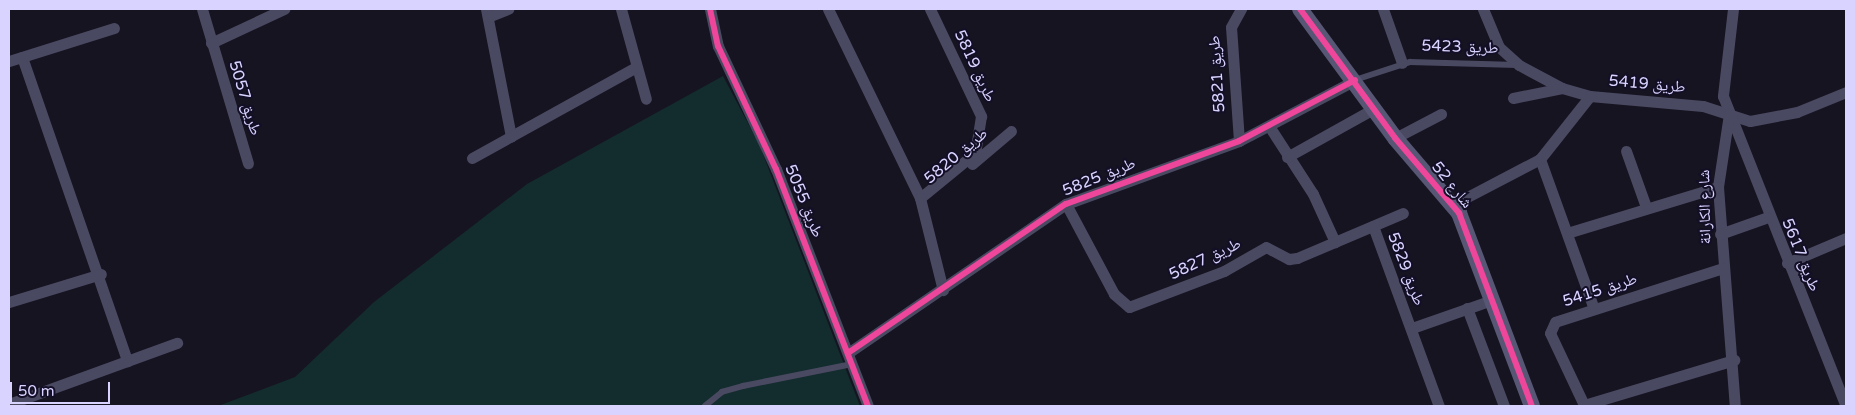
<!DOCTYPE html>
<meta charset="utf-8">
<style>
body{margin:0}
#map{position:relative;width:1855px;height:415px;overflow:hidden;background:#161421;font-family:"Varela Round","Noto Naskh Arabic",sans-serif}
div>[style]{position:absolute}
.green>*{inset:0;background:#132c2d}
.lane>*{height:5.5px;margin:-2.75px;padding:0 2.75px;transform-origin:2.75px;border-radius:2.75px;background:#4a4962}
.street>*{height:11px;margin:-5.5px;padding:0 5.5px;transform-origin:5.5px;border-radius:5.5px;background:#4a4962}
.secondary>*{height:16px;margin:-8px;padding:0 8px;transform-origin:8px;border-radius:8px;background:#575674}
.cycleway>*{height:6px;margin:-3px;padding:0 3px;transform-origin:3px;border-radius:3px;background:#ed469a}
span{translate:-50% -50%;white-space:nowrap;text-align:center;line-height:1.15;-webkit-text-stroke:4px #130f26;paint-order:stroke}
.street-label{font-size:16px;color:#d9d4ff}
.frame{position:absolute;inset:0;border:10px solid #d9d4ff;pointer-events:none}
.scale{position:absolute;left:10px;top:382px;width:100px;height:22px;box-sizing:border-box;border:2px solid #d9d4ff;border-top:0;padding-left:6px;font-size:15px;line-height:18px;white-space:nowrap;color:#d9d4ff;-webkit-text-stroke:4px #130f26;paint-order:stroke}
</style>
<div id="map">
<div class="green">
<i style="clip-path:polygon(723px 76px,759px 144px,860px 406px,218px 406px,295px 377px,374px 302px,527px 184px)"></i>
</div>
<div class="lane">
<i style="left:1355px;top:80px;width:58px;rotate:-18.1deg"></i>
<i style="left:1410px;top:62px;width:107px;rotate:1.6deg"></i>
<i style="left:705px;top:406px;width:22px;rotate:-39deg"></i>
<i style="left:722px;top:392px;width:22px;rotate:-16deg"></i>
<i style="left:743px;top:386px;width:111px;rotate:-11.4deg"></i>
</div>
<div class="street">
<i style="left:202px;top:9px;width:161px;rotate:73.4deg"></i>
<i style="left:486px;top:9px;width:130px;rotate:78.9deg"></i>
<i style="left:621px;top:9px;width:93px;rotate:74.5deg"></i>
<i style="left:710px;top:9px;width:38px;rotate:78deg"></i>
<i style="left:718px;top:46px;width:136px;rotate:64.8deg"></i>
<i style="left:776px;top:169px;width:254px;rotate:68.8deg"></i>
<i style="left:828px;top:9px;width:210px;rotate:64deg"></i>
<i style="left:930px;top:9px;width:119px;rotate:64.5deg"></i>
<i style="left:981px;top:116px;width:37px;rotate:99deg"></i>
<i style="left:975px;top:153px;width:71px;rotate:140.7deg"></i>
<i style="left:920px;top:198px;width:95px;rotate:76deg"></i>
<i style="left:1383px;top:9px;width:57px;rotate:70.6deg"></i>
<i style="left:1483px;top:9px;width:41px;rotate:67.2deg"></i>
<i style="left:1499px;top:47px;width:27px;rotate:42deg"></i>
<i style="left:1519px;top:65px;width:49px;rotate:28.1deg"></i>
<i style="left:1562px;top:88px;width:29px;rotate:16deg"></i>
<i style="left:1590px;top:96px;width:113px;rotate:5.1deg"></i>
<i style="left:1703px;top:106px;width:49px;rotate:17.7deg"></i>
<i style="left:1750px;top:121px;width:48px;rotate:-10.8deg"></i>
<i style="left:1797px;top:112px;width:53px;rotate:-22.2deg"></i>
<i style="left:1733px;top:9px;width:88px;rotate:96.6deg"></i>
<i style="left:1723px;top:96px;width:334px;rotate:68.4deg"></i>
<i style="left:488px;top:17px;width:22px;rotate:-22deg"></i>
<i style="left:211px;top:43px;width:81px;rotate:-25deg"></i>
<i style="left:22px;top:57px;width:322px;rotate:70.9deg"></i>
<i style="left:9px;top:61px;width:110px;rotate:-17.4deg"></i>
<i style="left:1513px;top:98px;width:50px;rotate:-11.5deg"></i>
<i style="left:1729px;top:114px;width:74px;rotate:98.6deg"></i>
<i style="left:1718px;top:187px;width:220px;rotate:85.6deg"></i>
<i style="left:1269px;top:126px;width:81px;rotate:57.1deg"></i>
<i style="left:1313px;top:194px;width:53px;rotate:65.4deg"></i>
<i style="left:1395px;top:138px;width:52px;rotate:-27.6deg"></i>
<i style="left:1239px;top:141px;width:114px;rotate:-94deg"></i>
<i style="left:1231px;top:27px;width:21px;rotate:-61deg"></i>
<i style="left:1626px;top:151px;width:59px;rotate:70.3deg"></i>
<i style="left:1287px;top:157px;width:101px;rotate:-29.1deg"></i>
<i style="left:472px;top:158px;width:188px;rotate:-29deg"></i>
<i style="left:1540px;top:159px;width:159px;rotate:70.2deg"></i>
<i style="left:972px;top:164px;width:51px;rotate:-40.2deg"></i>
<i style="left:1066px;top:204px;width:102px;rotate:61.9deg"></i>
<i style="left:1114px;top:294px;width:20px;rotate:41deg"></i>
<i style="left:1129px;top:307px;width:102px;rotate:-20.8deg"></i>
<i style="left:1224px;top:271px;width:48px;rotate:-29.7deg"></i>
<i style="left:1266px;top:247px;width:26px;rotate:28deg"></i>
<i style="left:1289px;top:259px;width:8px;rotate:-7deg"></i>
<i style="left:1297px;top:258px;width:115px;rotate:-23deg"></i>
<i style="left:1452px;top:205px;width:99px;rotate:-27.6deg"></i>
<i style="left:1540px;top:159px;width:80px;rotate:-51.6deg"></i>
<i style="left:1373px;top:226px;width:192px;rotate:69.9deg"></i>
<i style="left:1567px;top:233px;width:158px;rotate:-16.9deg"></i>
<i style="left:1720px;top:234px;width:51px;rotate:-19.5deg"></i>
<i style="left:1787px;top:263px;width:64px;rotate:-23deg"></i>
<i style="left:1723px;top:268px;width:176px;rotate:162.2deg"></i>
<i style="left:1555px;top:322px;width:12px;rotate:114deg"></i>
<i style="left:1550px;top:333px;width:80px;rotate:64.7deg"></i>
<i style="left:1584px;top:405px;width:157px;rotate:-16.7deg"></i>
<i style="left:9px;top:302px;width:96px;rotate:-16.9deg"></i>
<i style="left:1467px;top:308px;width:105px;rotate:69.3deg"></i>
<i style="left:1412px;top:328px;width:85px;rotate:-19.3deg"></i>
<i style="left:848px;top:353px;width:264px;rotate:-34.4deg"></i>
<i style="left:1066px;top:204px;width:184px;rotate:-20deg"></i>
<i style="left:1239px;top:141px;width:131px;rotate:-27.7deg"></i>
<i style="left:9px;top:404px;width:179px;rotate:-20deg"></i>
</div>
<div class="secondary">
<i style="left:1300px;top:9px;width:160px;rotate:53.6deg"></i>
<i style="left:1395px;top:138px;width:99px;rotate:49.5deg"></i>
<i style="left:1459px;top:213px;width:206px;rotate:69.3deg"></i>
</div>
<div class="cycleway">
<i style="left:710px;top:9px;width:38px;rotate:78deg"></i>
<i style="left:718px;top:46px;width:136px;rotate:64.8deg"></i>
<i style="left:776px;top:169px;width:254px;rotate:68.8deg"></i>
<i style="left:1300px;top:9px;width:160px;rotate:53.6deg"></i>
<i style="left:1395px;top:138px;width:99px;rotate:49.5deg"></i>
<i style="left:1459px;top:213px;width:206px;rotate:69.3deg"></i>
<i style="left:848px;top:353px;width:264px;rotate:-34.4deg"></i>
<i style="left:1066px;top:204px;width:184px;rotate:-20deg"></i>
<i style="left:1239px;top:141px;width:131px;rotate:-27.7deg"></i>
</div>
<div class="street-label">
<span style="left:1460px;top:47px;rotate:2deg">طريق 5423</span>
<span style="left:975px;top:66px;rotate:65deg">طريق 5819</span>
<span style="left:1217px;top:74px;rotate:-94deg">طريق 5821</span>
<span style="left:1647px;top:84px;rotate:5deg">طريق 5419</span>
<span style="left:245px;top:98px;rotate:73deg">طريق 5057</span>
<span style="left:956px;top:156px;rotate:-40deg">طريق 5820</span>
<span style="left:1099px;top:177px;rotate:-22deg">طريق 5825</span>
<span style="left:1452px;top:185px;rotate:51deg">شارع 52</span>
<span style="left:804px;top:201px;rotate:68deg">طريق 5055</span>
<span style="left:1705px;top:207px;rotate:-91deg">شارع الكارانة</span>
<span style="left:1801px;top:255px;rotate:68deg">طريق 5617</span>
<span style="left:1205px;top:259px;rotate:-25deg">طريق 5827</span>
<span style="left:1406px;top:269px;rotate:69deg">طريق 5829</span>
<span style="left:1600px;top:290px;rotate:-18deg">طريق 5415</span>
</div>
<div class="frame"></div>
<div class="scale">50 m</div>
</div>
